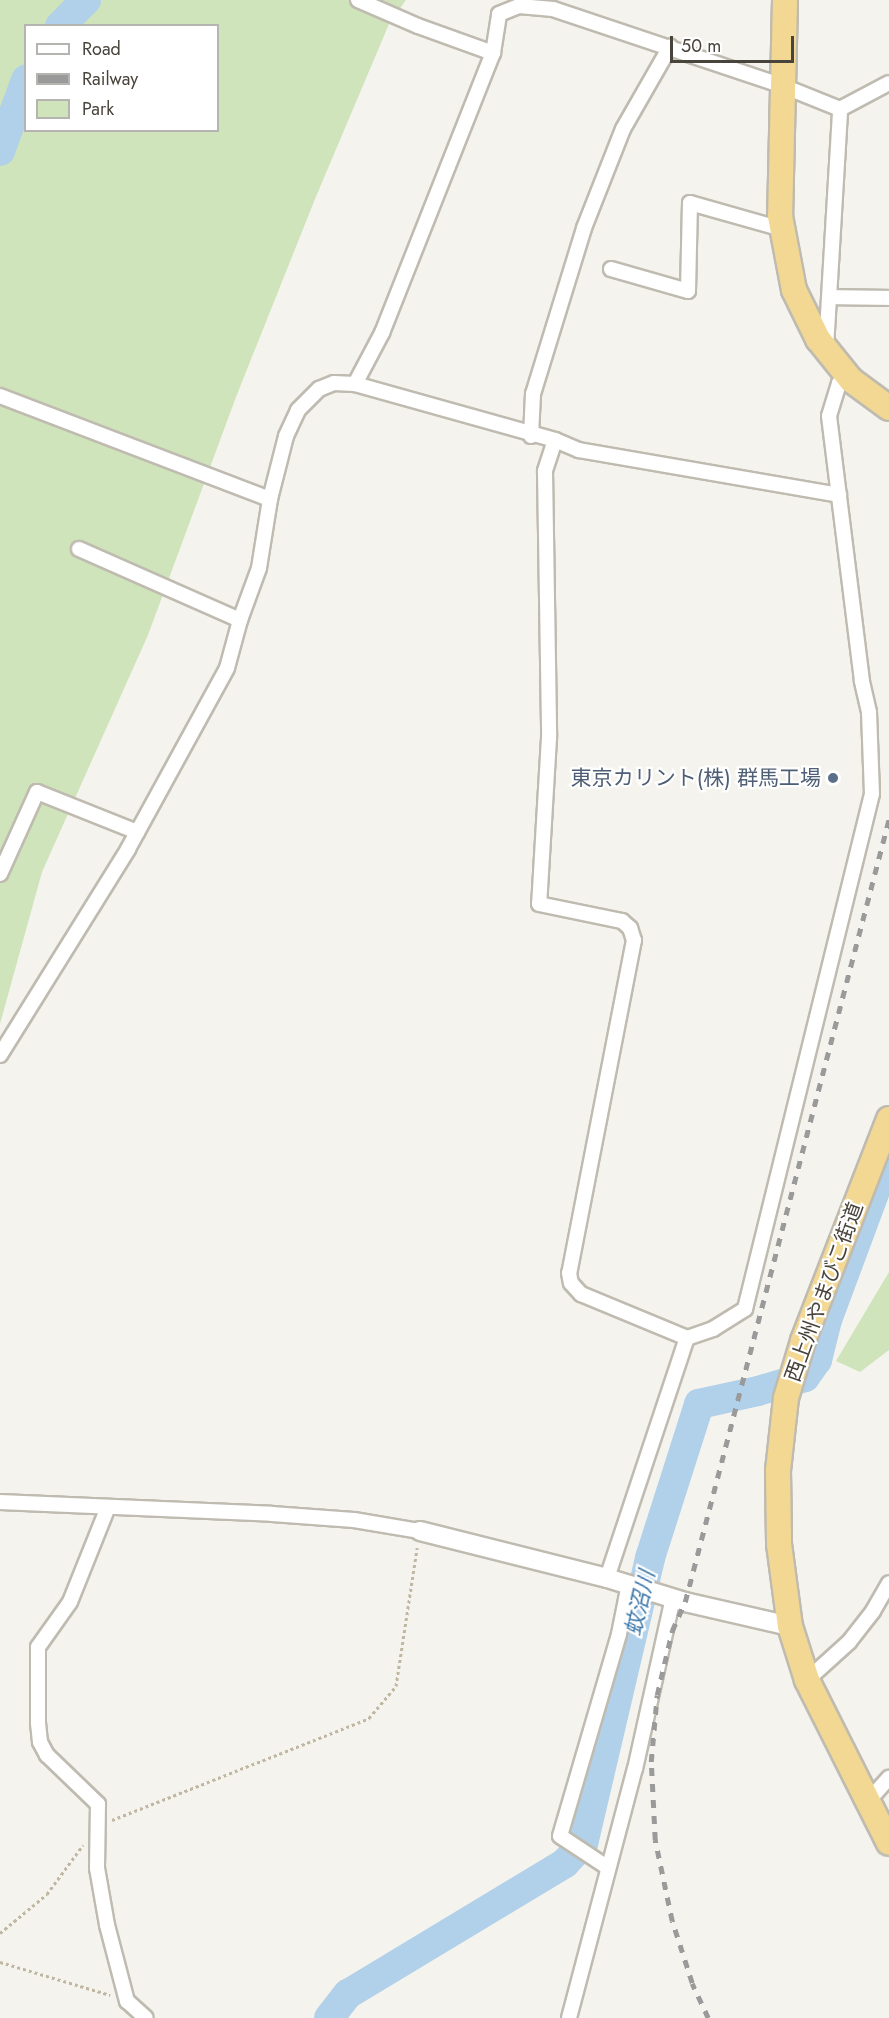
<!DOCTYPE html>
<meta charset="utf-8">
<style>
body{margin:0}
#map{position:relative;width:889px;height:2018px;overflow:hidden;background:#f5f3ed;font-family:Jost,"Noto Sans JP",sans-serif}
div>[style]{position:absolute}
.green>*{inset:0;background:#cfe4ba}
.river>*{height:30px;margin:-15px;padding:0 15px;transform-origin:15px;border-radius:15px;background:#b1d0ea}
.path>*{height:3px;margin-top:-1.5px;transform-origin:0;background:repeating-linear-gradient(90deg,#c0b7a3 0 3px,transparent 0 6px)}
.roads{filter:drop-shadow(2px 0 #bfbbb0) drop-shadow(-2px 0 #bfbbb0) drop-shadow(0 2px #bfbbb0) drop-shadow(0 -2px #bfbbb0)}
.minor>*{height:14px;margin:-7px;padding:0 7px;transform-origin:7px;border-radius:7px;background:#fff}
.tertiary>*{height:18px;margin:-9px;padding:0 9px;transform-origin:9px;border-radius:9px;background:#fff}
.trunk>*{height:24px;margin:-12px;padding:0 12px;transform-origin:12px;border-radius:12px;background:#f2d892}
.rail>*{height:4.5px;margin-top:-2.25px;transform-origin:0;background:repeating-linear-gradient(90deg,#9a9a9a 0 8px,transparent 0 16px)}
.dots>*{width:16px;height:16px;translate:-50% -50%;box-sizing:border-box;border:3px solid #fff;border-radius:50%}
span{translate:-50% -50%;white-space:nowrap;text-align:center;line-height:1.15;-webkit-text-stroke:4.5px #fff;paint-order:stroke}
.service-label{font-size:21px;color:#4e5e75}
.right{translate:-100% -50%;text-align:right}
.street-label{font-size:21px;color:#49443b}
.water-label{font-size:22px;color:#3e78aa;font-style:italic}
.legend{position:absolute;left:24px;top:24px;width:195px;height:108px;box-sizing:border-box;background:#fff;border:2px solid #b6b4b1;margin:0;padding:8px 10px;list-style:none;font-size:18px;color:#49443b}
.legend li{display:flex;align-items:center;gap:12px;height:30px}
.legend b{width:30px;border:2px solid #b6b4b1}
.scale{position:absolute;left:670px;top:36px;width:124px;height:27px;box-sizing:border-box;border:3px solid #49443b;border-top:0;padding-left:8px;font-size:18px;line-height:21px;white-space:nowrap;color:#49443b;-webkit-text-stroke:4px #fff;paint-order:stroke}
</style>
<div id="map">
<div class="green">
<i style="clip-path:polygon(evenodd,0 0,406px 0,389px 24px,315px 199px,236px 397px,148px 635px,42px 872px,0 1024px,0 0,26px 26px,218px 26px,218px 130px,26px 130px,26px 26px)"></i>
<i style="clip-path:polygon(889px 1272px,889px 1350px,860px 1372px,836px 1361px)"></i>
</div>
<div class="river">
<i style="left:60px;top:26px;width:37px;rotate:-45deg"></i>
<i style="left:0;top:151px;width:76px;rotate:-69.9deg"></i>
<i style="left:329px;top:2018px;width:31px;rotate:-52deg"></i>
<i style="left:348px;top:1994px;width:253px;rotate:-31.1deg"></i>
<i style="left:565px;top:1863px;width:26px;rotate:-47deg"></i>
<i style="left:583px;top:1844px;width:294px;rotate:-76.8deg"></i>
<i style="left:650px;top:1558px;width:162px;rotate:-72.3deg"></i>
<i style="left:699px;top:1404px;width:60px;rotate:-12.4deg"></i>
<i style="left:758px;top:1391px;width:49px;rotate:-16.6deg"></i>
<i style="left:805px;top:1377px;width:21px;rotate:-55deg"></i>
<i style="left:817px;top:1360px;width:41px;rotate:-76deg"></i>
<i style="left:827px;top:1320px;width:178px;rotate:-69.6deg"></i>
</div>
<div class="path">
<i style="left:112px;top:1820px;width:277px;rotate:-21.6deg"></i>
<i style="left:369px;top:1718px;width:42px;rotate:-49.8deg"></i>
<i style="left:396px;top:1686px;width:140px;rotate:-81.3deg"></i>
<i style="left:0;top:1933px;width:61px;rotate:-39.7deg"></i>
<i style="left:47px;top:1894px;width:61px;rotate:-53.7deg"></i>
<i style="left:0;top:1962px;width:115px;rotate:16.7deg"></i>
</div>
<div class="roads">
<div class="minor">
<i style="left:358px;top:0;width:65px;rotate:23.4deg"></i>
<i style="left:418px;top:26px;width:80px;rotate:19.8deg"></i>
<i style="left:611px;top:269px;width:80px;rotate:15.9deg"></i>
<i style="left:688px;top:291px;width:88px;rotate:-88.7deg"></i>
<i style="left:690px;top:203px;width:96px;rotate:15.8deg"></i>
<i style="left:830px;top:297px;width:59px;rotate:1deg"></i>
<i style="left:826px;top:348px;width:239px;rotate:-86.6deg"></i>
<i style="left:840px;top:109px;width:55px;rotate:-28deg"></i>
<i style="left:355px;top:384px;width:58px;rotate:-62.1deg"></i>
<i style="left:382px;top:333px;width:301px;rotate:-68.4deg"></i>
<i style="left:493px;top:53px;width:39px;rotate:-81deg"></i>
<i style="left:499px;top:14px;width:22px;rotate:-22deg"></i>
<i style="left:519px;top:6px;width:34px;rotate:5deg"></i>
<i style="left:553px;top:9px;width:243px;rotate:18.5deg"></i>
<i style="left:783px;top:86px;width:61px;rotate:22deg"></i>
<i style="left:0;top:396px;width:289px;rotate:20.9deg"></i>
<i style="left:531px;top:436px;width:42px;rotate:-87.3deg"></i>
<i style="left:533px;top:394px;width:174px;rotate:-72.9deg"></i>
<i style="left:584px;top:228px;width:106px;rotate:-68.5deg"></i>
<i style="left:623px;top:129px;width:95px;rotate:-60.2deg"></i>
<i style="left:555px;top:440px;width:33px;rotate:108deg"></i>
<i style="left:545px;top:471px;width:267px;rotate:89.1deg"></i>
<i style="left:549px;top:738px;width:166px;rotate:93.4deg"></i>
<i style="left:539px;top:904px;width:85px;rotate:11.6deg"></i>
<i style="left:622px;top:921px;width:11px;rotate:41deg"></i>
<i style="left:630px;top:928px;width:13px;rotate:72deg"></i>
<i style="left:634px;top:940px;width:339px;rotate:101deg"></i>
<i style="left:569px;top:1273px;width:10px;rotate:79deg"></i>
<i style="left:571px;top:1283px;width:15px;rotate:48deg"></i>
<i style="left:581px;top:1294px;width:115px;rotate:22.5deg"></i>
<i style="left:687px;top:1338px;width:28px;rotate:-19deg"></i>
<i style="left:713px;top:1329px;width:38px;rotate:-32deg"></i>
<i style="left:745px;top:1309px;width:530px;rotate:-76.15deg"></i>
<i style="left:872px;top:794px;width:82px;rotate:-92.1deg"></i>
<i style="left:869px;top:712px;width:32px;rotate:-103deg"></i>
<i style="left:862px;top:681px;width:267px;rotate:-97.1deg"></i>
<i style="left:829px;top:416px;width:34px;rotate:-73deg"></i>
<i style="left:839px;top:383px;width:12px;rotate:-14deg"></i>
<i style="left:79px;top:549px;width:176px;rotate:23.8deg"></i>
<i style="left:0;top:874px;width:90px;rotate:-65.7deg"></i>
<i style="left:37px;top:792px;width:108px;rotate:21.8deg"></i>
<i style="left:0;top:1055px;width:243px;rotate:-58.1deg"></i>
<i style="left:128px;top:849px;width:206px;rotate:-61.3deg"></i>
<i style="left:227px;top:668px;width:50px;rotate:-74.8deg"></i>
<i style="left:240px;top:620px;width:55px;rotate:-69.9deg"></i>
<i style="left:259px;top:568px;width:70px;rotate:-80.9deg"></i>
<i style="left:270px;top:499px;width:65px;rotate:-75.7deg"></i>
<i style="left:286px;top:436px;width:29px;rotate:-65deg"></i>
<i style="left:298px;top:410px;width:30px;rotate:-45deg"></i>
<i style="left:319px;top:389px;width:16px;rotate:-22deg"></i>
<i style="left:334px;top:383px;width:21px;rotate:3deg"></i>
<i style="left:355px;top:384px;width:208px;rotate:15.6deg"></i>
<i style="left:555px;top:440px;width:26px;rotate:23deg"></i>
<i style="left:579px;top:450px;width:264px;rotate:9.8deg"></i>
<i style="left:0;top:1502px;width:272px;rotate:2.5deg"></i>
<i style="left:272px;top:1514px;width:82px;rotate:4.2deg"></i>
<i style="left:354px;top:1520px;width:67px;rotate:9.5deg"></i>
<i style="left:108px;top:1507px;width:102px;rotate:111.8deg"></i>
<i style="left:70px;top:1602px;width:55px;rotate:125.4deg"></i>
<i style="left:38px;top:1647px;width:76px;rotate:90deg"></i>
<i style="left:38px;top:1723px;width:19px;rotate:84deg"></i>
<i style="left:40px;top:1742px;width:15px;rotate:62deg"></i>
<i style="left:47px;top:1755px;width:71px;rotate:43.9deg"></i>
<i style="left:98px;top:1804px;width:64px;rotate:90.9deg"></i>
<i style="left:97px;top:1868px;width:58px;rotate:80deg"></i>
<i style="left:107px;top:1925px;width:79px;rotate:75.3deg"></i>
<i style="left:127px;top:2001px;width:25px;rotate:42deg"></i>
<i style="left:607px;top:1578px;width:253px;rotate:-71.6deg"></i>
<i style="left:807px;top:1680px;width:57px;rotate:-42.1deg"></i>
<i style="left:849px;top:1642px;width:39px;rotate:-52deg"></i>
<i style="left:873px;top:1611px;width:32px;rotate:-60deg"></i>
<i style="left:869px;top:1800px;width:30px;rotate:-48deg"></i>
<i style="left:607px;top:1867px;width:56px;rotate:-146.6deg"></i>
<i style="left:560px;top:1836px;width:210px;rotate:-73.7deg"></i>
<i style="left:619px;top:1634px;width:51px;rotate:-78.7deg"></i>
<i style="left:569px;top:2018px;width:258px;rotate:-75.2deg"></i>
<i style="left:635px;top:1769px;width:175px;rotate:-77.5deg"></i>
</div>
<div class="tertiary">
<i style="left:420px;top:1531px;width:193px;rotate:14.1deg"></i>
<i style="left:607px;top:1578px;width:82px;rotate:17.1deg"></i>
<i style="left:685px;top:1602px;width:108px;rotate:12.9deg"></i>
</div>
<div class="trunk">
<i style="left:785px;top:0;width:216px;rotate:91.3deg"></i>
<i style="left:780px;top:216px;width:75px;rotate:79.3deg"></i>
<i style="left:794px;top:290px;width:55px;rotate:63.9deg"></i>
<i style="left:818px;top:339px;width:53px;rotate:51.2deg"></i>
<i style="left:851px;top:380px;width:47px;rotate:36.4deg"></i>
<i style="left:889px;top:1119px;width:238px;rotate:111.2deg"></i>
<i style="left:803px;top:1341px;width:59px;rotate:106.6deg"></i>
<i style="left:786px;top:1398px;width:72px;rotate:96.3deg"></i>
<i style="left:778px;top:1470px;width:74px;rotate:89.2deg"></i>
<i style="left:779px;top:1544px;width:83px;rotate:82.4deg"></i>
<i style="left:790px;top:1626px;width:57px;rotate:72.5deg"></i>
<i style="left:807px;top:1680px;width:182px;rotate:63.3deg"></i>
</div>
</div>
<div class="rail">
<i style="left:708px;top:2018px;width:38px;rotate:-115deg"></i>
<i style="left:692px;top:1983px;width:65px;rotate:-107.9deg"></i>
<i style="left:672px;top:1921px;width:83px;rotate:-101.9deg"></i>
<i style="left:655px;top:1840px;width:78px;rotate:-92.9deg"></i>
<i style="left:651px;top:1762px;width:67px;rotate:-84.9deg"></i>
<i style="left:657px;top:1695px;width:66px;rotate:-76.8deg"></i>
<i style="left:672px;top:1631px;width:32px;rotate:-66deg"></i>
<i style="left:685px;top:1602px;width:809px;rotate:-75.4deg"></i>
</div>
<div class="dots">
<i style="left:833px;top:778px;background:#5c6f8a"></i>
</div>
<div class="service-label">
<span class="right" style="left:821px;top:778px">東京カリント(株) 群馬工場</span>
</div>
<div class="street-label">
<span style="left:824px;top:1292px;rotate:-70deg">西上州やまびこ街道</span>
</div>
<div class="water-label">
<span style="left:640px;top:1603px;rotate:-77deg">蚊沼川</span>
</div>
<ul class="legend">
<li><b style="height:8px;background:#fff"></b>Road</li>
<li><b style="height:8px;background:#9a9a9a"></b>Railway</li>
<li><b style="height:16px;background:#cfe4ba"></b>Park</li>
</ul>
<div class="scale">50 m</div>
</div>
